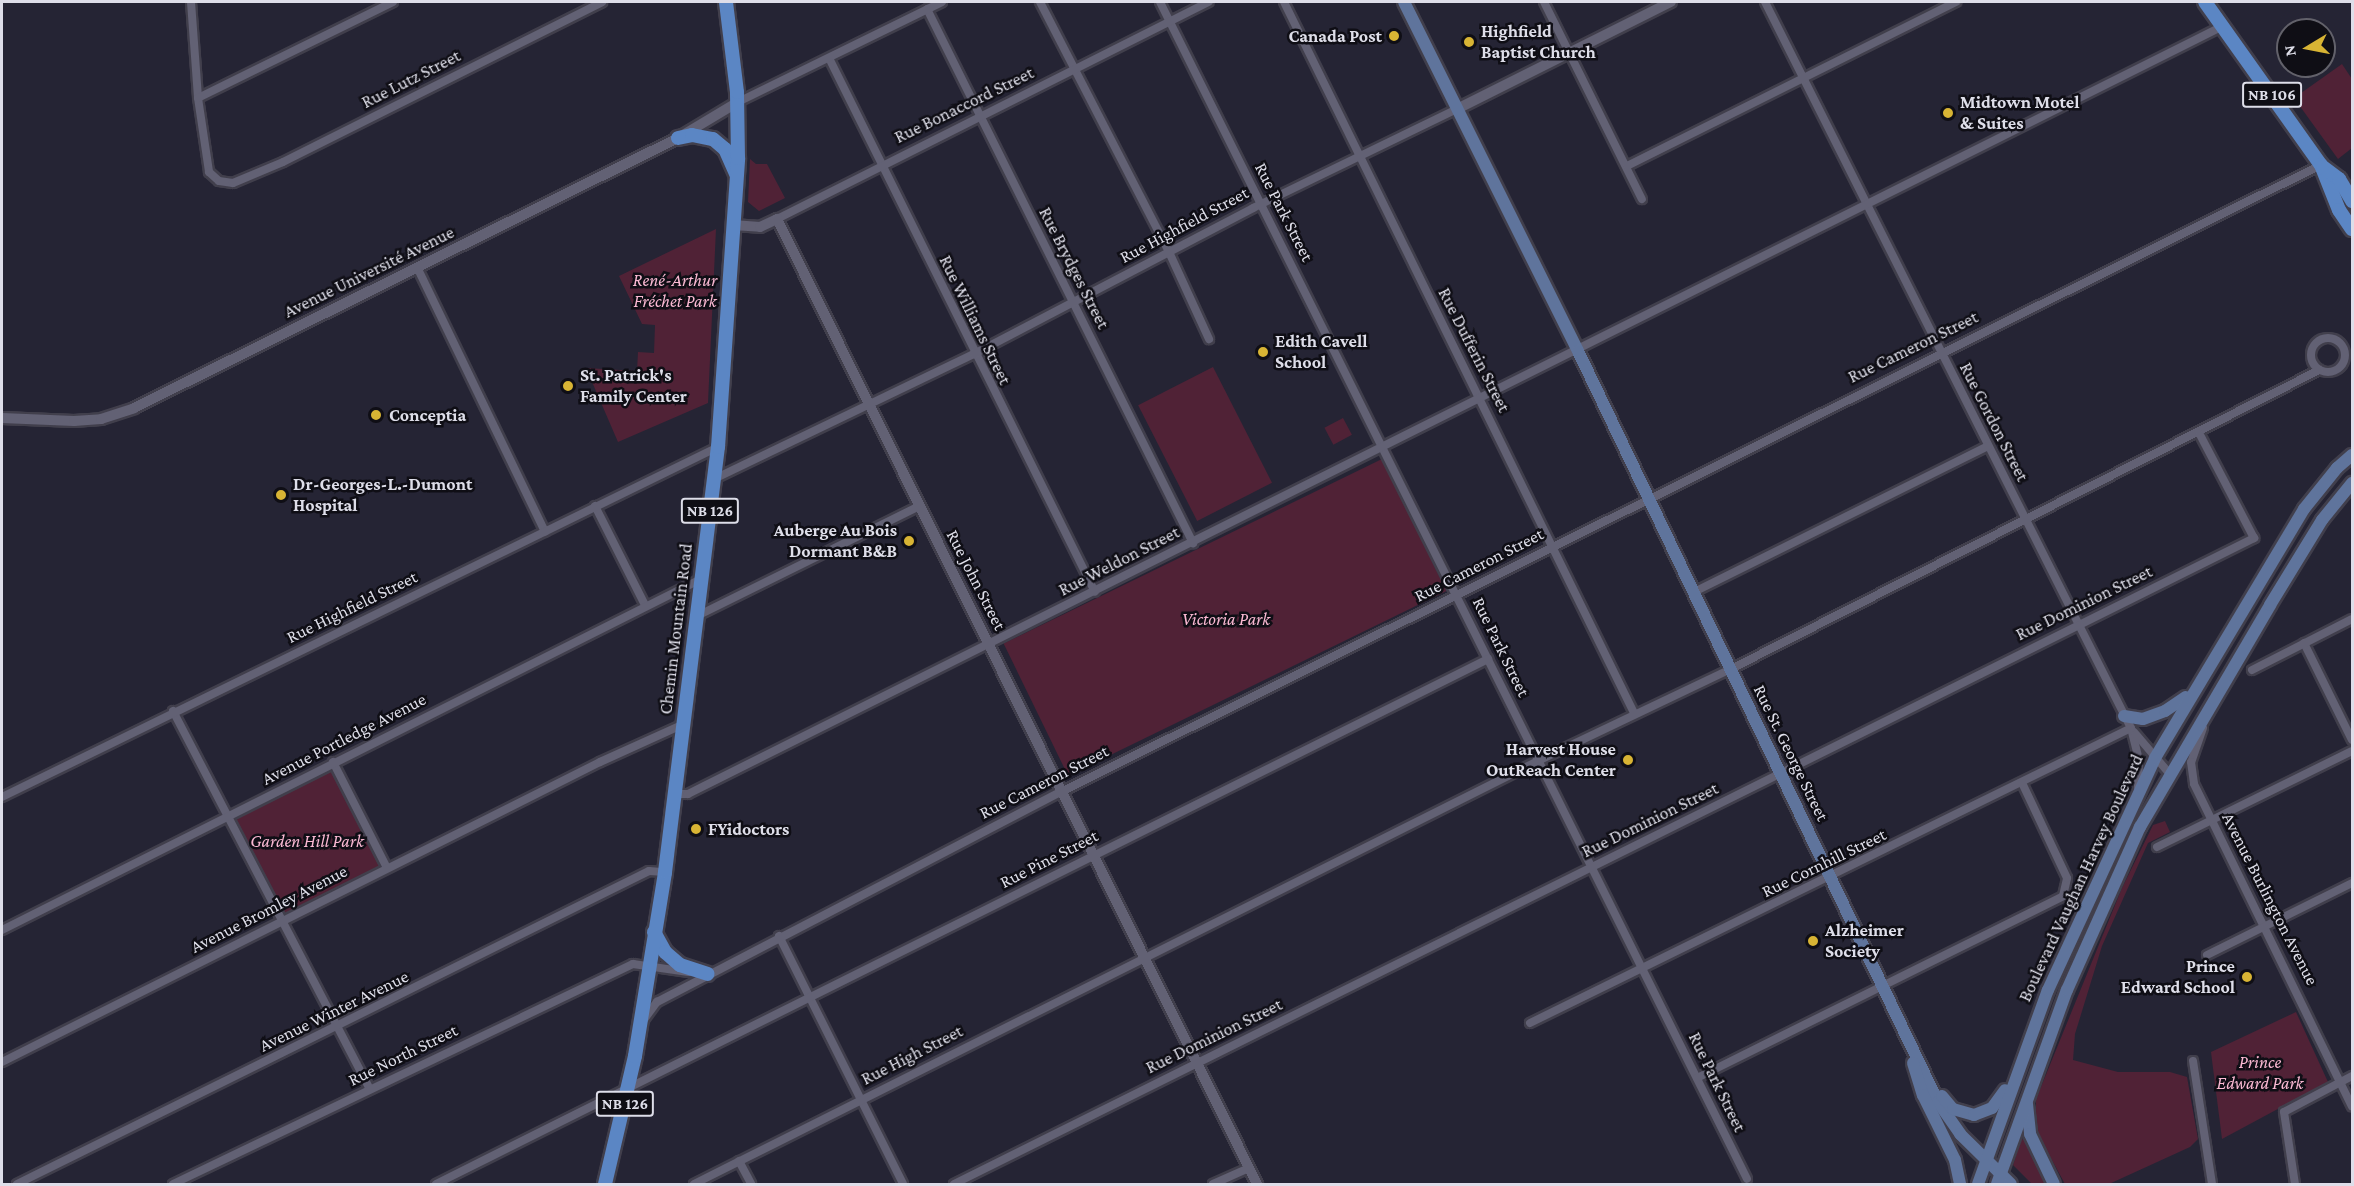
<!DOCTYPE html>
<meta charset="utf-8">
<style>
body{margin:0}
#map{position:relative;width:2354px;height:1186px;overflow:hidden;background:#252434;font-family:"Crimson Pro",serif}
div>[style]{position:absolute}
.green>*{inset:0;background:#502236;transform-origin:0 0}
.roads{filter:drop-shadow(2px 0 #413f4c) drop-shadow(-2px 0 #413f4c) drop-shadow(0 2px #413f4c) drop-shadow(0 -2px #413f4c)}
.minor>*{height:8px;margin:-4px;padding:0 4px;transform-origin:4px;border-radius:4px;background:#626174}
.minor>.ring{margin:-4px;padding:0;box-sizing:content-box;background:none;border:8px solid #626174;border-radius:50%}
.tertiary>*{height:10px;margin:-5px;padding:0 5px;transform-origin:5px;border-radius:5px;background:#626174}
.secondary>*{height:12px;margin:-6px;padding:0 6px;transform-origin:6px;border-radius:6px;background:#5f749c}
.primary>*{height:14px;margin:-7px;padding:0 7px;transform-origin:7px;border-radius:7px;background:#5b86c4}
.dots>*{width:16px;height:16px;translate:-50% -50%;box-sizing:border-box;border:3px solid #0f0e15;border-radius:50%}
span{translate:-50% -50%;white-space:nowrap;text-align:center;line-height:1.15;-webkit-text-stroke:5px #0f0e15;paint-order:stroke}
.shield-label span{padding:2px 4px;background:#0f0e15;border:2px solid;border-radius:4px;-webkit-text-stroke-width:0}
.shield-label{font-size:16px;color:#dedee9;font-weight:700}
.poi-label{font-size:18px;color:#dedee9;font-weight:700}
.left{translate:0 -50%;text-align:left}
.right{translate:-100% -50%;text-align:right}
.street-label{font-size:18px;color:#dedee9}
.park-label{font-size:18px;color:#fbb9d3;font-style:italic}
.frame{position:absolute;inset:0;border:3px solid #dedee9;pointer-events:none}
.north{position:absolute;left:2276px;top:18px;width:60px;height:60px;box-sizing:border-box;background:#0f0e15;border:2px solid #62616a;border-radius:50%;rotate:260deg;font-size:16px;font-weight:700;line-height:24px;text-align:center;color:#dedee9}
.north::after{content:'';display:block;margin:auto;width:21px;height:27px;background:#d8b434;clip-path:polygon(50% 0,100% 100%,50% 72%,0 100%)}
</style>
<div id="map">
<div class="green">
<i style="clip-path:polygon(2342px 64px,2352px 79px,2352px 148px,2338px 159px,2294px 98px)"></i>
<i style="clip-path:polygon(750px 159px,756px 164px,767px 164px,785px 198px,759px 211px,748px 202px)"></i>
<i style="clip-path:polygon(716px 229px,708px 403px,618px 442px,586px 368px,637px 371px,638px 352px,654px 353px,655px 325px,642px 324px,619px 276px)"></i>
<i style="left:1213px;top:367px;width:130px;height:84px;rotate:63deg"></i>
<i style="left:1343px;top:418px;width:19px;height:21px;rotate:62deg"></i>
<i style="left:1382px;top:459px;width:147px;height:421px;rotate:64deg"></i>
<i style="left:333px;top:762px;width:119px;height:119px;rotate:63deg"></i>
<i style="clip-path:polygon(2165px 821px,2170px 832px,2148px 843px,2102px 946px,2075px 1034px,2073px 1060px,2118px 1072px,2170px 1072px,2187px 1077px,2198px 1139px,2190px 1147px,2109px 1184px,2065px 1184px,2036px 1131px,2036px 1099px,2122px 888px,2153px 825px)"></i>
<i style="clip-path:polygon(2296px 1012px,2328px 1082px,2222px 1139px,2211px 1052px)"></i>
<i style="clip-path:polygon(2026px 1137px,2049px 1184px,2032px 1184px,2013px 1165px,2021px 1140px)"></i>
</div>
<div class="roads">
<div class="minor">
<i style="left:191px;top:2px;width:96px;rotate:85.8deg"></i>
<i style="left:198px;top:98px;width:75px;rotate:81.5deg"></i>
<i style="left:209px;top:172px;width:13px;rotate:42deg"></i>
<i style="left:219px;top:181px;width:14px;rotate:8deg"></i>
<i style="left:233px;top:183px;width:54px;rotate:-22.8deg"></i>
<i style="left:283px;top:162px;width:357px;rotate:-26.6deg"></i>
<i style="left:1040px;top:2px;width:281px;rotate:62.7deg"></i>
<i style="left:1169px;top:252px;width:96px;rotate:65.3deg"></i>
<i style="left:1160px;top:2px;width:1315px;rotate:63.49deg"></i>
<i style="left:1284px;top:2px;width:792px;rotate:63.79deg"></i>
<i style="left:1544px;top:2px;width:220px;rotate:63.6deg"></i>
<i style="left:1765px;top:2px;width:813px;rotate:63.25deg"></i>
<i style="left:2131px;top:728px;width:32px;rotate:76deg"></i>
<i style="left:2139px;top:759px;width:28px;rotate:92deg"></i>
<i style="left:927px;top:9px;width:597px;rotate:63.52deg"></i>
<i style="left:830px;top:60px;width:594px;rotate:63.52deg"></i>
<i style="left:198px;top:98px;width:217px;rotate:-26.2deg"></i>
<i style="left:738px;top:102px;width:227px;rotate:-26.1deg"></i>
<i style="left:1627px;top:166px;width:368px;rotate:-26.5deg"></i>
<i style="left:777px;top:219px;width:483px;rotate:-26.7deg"></i>
<i style="left:417px;top:267px;width:294px;rotate:64.2deg"></i>
<i class="ring" style="left:2311px;top:338px;width:26px;height:26px"></i>
<i style="left:714px;top:479px;width:288px;rotate:-25.7deg"></i>
<i style="left:974px;top:354px;width:315px;rotate:-27.6deg"></i>
<i style="left:1253px;top:208px;width:229px;rotate:-25.9deg"></i>
<i style="left:595px;top:506px;width:111px;rotate:63.2deg"></i>
<i style="left:1694px;top:592px;width:328px;rotate:-26.4deg"></i>
<i style="left:697px;top:616px;width:249px;rotate:-26.3deg"></i>
<i style="left:2304px;top:643px;width:108px;rotate:63.7deg"></i>
<i style="left:2252px;top:670px;width:112px;rotate:-27deg"></i>
<i style="left:173px;top:711px;width:426px;rotate:62.5deg"></i>
<i style="left:2203px;top:728px;width:36px;rotate:109deg"></i>
<i style="left:2191px;top:762px;width:22px;rotate:82deg"></i>
<i style="left:2194px;top:784px;width:359px;rotate:63.9deg"></i>
<i style="left:2134px;top:732px;width:54px;rotate:49.5deg"></i>
<i style="left:333px;top:762px;width:119px;rotate:63deg"></i>
<i style="left:674px;top:794px;width:14px"></i>
<i style="left:688px;top:794px;width:1716px;rotate:-26.58deg"></i>
<i style="left:2px;top:797px;width:797px;rotate:-26.05deg"></i>
<i style="left:2157px;top:847px;width:217px;rotate:-26.2deg"></i>
<i style="left:2px;top:930px;width:782px;rotate:-26.66deg"></i>
<i style="left:779px;top:936px;width:277px;rotate:63.4deg"></i>
<i style="left:2207px;top:955px;width:162px;rotate:-26.4deg"></i>
<i style="left:643px;top:1021px;width:24px;rotate:-54deg"></i>
<i style="left:657px;top:1002px;width:458px;rotate:-27.5deg"></i>
<i style="left:1063px;top:791px;width:1405px;rotate:-26.46deg"></i>
<i style="left:1530px;top:1023px;width:669px;rotate:-26.14deg"></i>
<i style="left:2193px;top:1061px;width:124px;rotate:81.2deg"></i>
<i style="left:2px;top:1062px;width:669px;rotate:-26.64deg"></i>
<i style="left:600px;top:762px;width:90px;rotate:-24.3deg"></i>
<i style="left:1697px;top:1078px;width:409px;rotate:-26.4deg"></i>
<i style="left:2063px;top:896px;width:18px;rotate:-77deg"></i>
<i style="left:2067px;top:878px;width:105px;rotate:-115.3deg"></i>
<i style="left:739px;top:1161px;width:26px;rotate:62deg"></i>
<i style="left:17px;top:1184px;width:705px;rotate:-26.35deg"></i>
<i style="left:649px;top:871px;width:16px;rotate:4deg"></i>
<i style="left:173px;top:1184px;width:510px;rotate:-25.56deg"></i>
<i style="left:633px;top:964px;width:56px;rotate:8.3deg"></i>
<i style="left:436px;top:1184px;width:1176px;rotate:-26.52deg"></i>
<i style="left:694px;top:1184px;width:946px;rotate:-26.62deg"></i>
<i style="left:1540px;top:760px;width:212px;rotate:-25.5deg"></i>
<i style="left:1731px;top:669px;width:660px;rotate:-26.95deg"></i>
<i style="left:954px;top:1184px;width:1452px;rotate:-26.42deg"></i>
<i style="left:2254px;top:538px;width:119px;rotate:-117.6deg"></i>
<i style="left:1213px;top:1184px;width:39px;rotate:-24deg"></i>
<i style="left:2295px;top:1184px;width:73px;rotate:-98.7deg"></i>
<i style="left:2284px;top:1112px;width:77px;rotate:-27.9deg"></i>
</div>
<div class="tertiary">
<i style="left:1459px;top:108px;width:237px;rotate:-26.6deg"></i>
<i style="left:733px;top:225px;width:27px;rotate:4deg"></i>
<i style="left:760px;top:227px;width:19px;rotate:-25deg"></i>
<i style="left:777px;top:219px;width:1078px;rotate:63.55deg"></i>
<i style="left:2px;top:418px;width:72px;rotate:2.4deg"></i>
<i style="left:74px;top:421px;width:27px;rotate:-4deg"></i>
<i style="left:101px;top:419px;width:35px;rotate:-18deg"></i>
<i style="left:134px;top:408px;width:607px;rotate:-26.4deg"></i>
<i style="left:678px;top:138px;width:70px;rotate:-31deg"></i>
</div>
<div class="secondary">
<i style="left:1404px;top:2px;width:390px;rotate:63.5deg"></i>
<i style="left:1578px;top:351px;width:833px;rotate:64.39deg"></i>
<i style="left:1938px;top:1102px;width:39px;rotate:55deg"></i>
<i style="left:1960px;top:1134px;width:71px;rotate:44.4deg"></i>
<i style="left:2124px;top:716px;width:19px;rotate:9deg"></i>
<i style="left:2143px;top:719px;width:23px;rotate:-20deg"></i>
<i style="left:2165px;top:711px;width:25px;rotate:-34deg"></i>
<i style="left:1913px;top:1063px;width:34px;rotate:73deg"></i>
<i style="left:1923px;top:1095px;width:72px;rotate:63.8deg"></i>
<i style="left:1955px;top:1160px;width:25px;rotate:78deg"></i>
<i style="left:1942px;top:1096px;width:17px;rotate:50deg"></i>
<i style="left:1953px;top:1109px;width:22px;rotate:16deg"></i>
<i style="left:1974px;top:1115px;width:19px;rotate:-21deg"></i>
<i style="left:1992px;top:1108px;width:22px;rotate:-54deg"></i>
<i style="left:2027px;top:1104px;width:30px;rotate:84deg"></i>
<i style="left:2030px;top:1134px;width:55px;rotate:64.4deg"></i>
<i style="left:1978px;top:1184px;width:206px;rotate:-70.2deg"></i>
<i style="left:2048px;top:990px;width:255px;rotate:-65.2deg"></i>
<i style="left:2155px;top:758px;width:290px;rotate:-59.1deg"></i>
<i style="left:2304px;top:509px;width:53px;rotate:-51.2deg"></i>
<i style="left:2337px;top:468px;width:20px;rotate:-41deg"></i>
<i style="left:1997px;top:1184px;width:206px;rotate:-70.2deg"></i>
<i style="left:2067px;top:990px;width:179px;rotate:-65.9deg"></i>
<i style="left:2140px;top:827px;width:257px;rotate:-59.6deg"></i>
<i style="left:2270px;top:605px;width:100px;rotate:-58.5deg"></i>
<i style="left:2322px;top:520px;width:48px;rotate:-51deg"></i>
</div>
<div class="primary">
<i style="left:2205px;top:2px;width:200px;rotate:54.6deg"></i>
<i style="left:2321px;top:165px;width:48px;rotate:68.2deg"></i>
<i style="left:2339px;top:210px;width:23px;rotate:56deg"></i>
<i style="left:678px;top:138px;width:14px;rotate:-12deg"></i>
<i style="left:692px;top:135px;width:21px;rotate:11deg"></i>
<i style="left:713px;top:139px;width:16px;rotate:40deg"></i>
<i style="left:725px;top:149px;width:27px;rotate:66deg"></i>
<i style="left:2323px;top:167px;width:20px;rotate:37deg"></i>
<i style="left:2339px;top:179px;width:26px;rotate:59deg"></i>
<i style="left:654px;top:932px;width:23px;rotate:61deg"></i>
<i style="left:665px;top:952px;width:20px;rotate:41deg"></i>
<i style="left:680px;top:965px;width:29px;rotate:18deg"></i>
<i style="left:605px;top:1184px;width:131px;rotate:-76.8deg"></i>
<i style="left:635px;top:1056px;width:186px;rotate:-80.7deg"></i>
<i style="left:665px;top:872px;width:428px;rotate:-82.9deg"></i>
<i style="left:718px;top:447px;width:290px;rotate:-86deg"></i>
<i style="left:738px;top:158px;width:66px;rotate:-90.9deg"></i>
<i style="left:737px;top:92px;width:91px;rotate:-97deg"></i>
</div>
</div>
<div class="dots">
<i style="left:1394px;top:36px;background:#d8b434"></i>
<i style="left:1469px;top:42px;background:#d8b434"></i>
<i style="left:1948px;top:113px;background:#d8b434"></i>
<i style="left:1263px;top:352px;background:#d8b434"></i>
<i style="left:568px;top:386px;background:#d8b434"></i>
<i style="left:376px;top:415px;background:#d8b434"></i>
<i style="left:281px;top:495px;background:#d8b434"></i>
<i style="left:909px;top:541px;background:#d8b434"></i>
<i style="left:1628px;top:760px;background:#d8b434"></i>
<i style="left:696px;top:829px;background:#d8b434"></i>
<i style="left:1813px;top:941px;background:#d8b434"></i>
<i style="left:2247px;top:977px;background:#d8b434"></i>
</div>
<div class="shield-label">
<span style="left:2272px;top:95px">NB 106</span>
<span style="left:710px;top:511px">NB 126</span>
<span style="left:625px;top:1104px">NB 126</span>
</div>
<div class="poi-label">
<span class="left" style="left:1481px;top:42px">Highfield<br>Baptist Church</span>
<span class="right" style="left:1382px;top:36px">Canada Post</span>
<span class="left" style="left:1960px;top:113px">Midtown Motel<br>&amp; Suites</span>
<span class="left" style="left:1275px;top:352px">Edith Cavell<br>School</span>
<span class="left" style="left:580px;top:386px">St. Patrick's<br>Family Center</span>
<span class="left" style="left:389px;top:415px">Conceptia</span>
<span class="left" style="left:293px;top:495px">Dr-Georges-L.-Dumont<br>Hospital</span>
<span class="right" style="left:897px;top:541px">Auberge Au Bois<br>Dormant B&amp;B</span>
<span class="right" style="left:1616px;top:760px">Harvest House<br>OutReach Center</span>
<span class="left" style="left:708px;top:829px">FYidoctors</span>
<span class="left" style="left:1825px;top:941px">Alzheimer<br>Society</span>
<span class="right" style="left:2235px;top:977px">Prince<br>Edward School</span>
</div>
<div class="street-label">
<span style="left:411px;top:79px;rotate:-27deg">Rue Lutz Street</span>
<span style="left:964px;top:105px;rotate:-26deg">Rue Bonaccord Street</span>
<span style="left:1284px;top:212px;rotate:63deg">Rue Park Street</span>
<span style="left:1184px;top:225px;rotate:-28deg">Rue Highfield Street</span>
<span style="left:1074px;top:268px;rotate:63deg">Rue Brydges Street</span>
<span style="left:369px;top:272px;rotate:-26deg">Avenue Université Avenue</span>
<span style="left:975px;top:320px;rotate:64deg">Rue Williams Street</span>
<span style="left:1913px;top:347px;rotate:-26deg">Rue Cameron Street</span>
<span style="left:1474px;top:350px;rotate:63deg">Rue Dufferin Street</span>
<span style="left:1994px;top:422px;rotate:63deg">Rue Gordon Street</span>
<span style="left:1119px;top:561px;rotate:-27deg">Rue Weldon Street</span>
<span style="left:1479px;top:565px;rotate:-27deg">Rue Cameron Street</span>
<span style="left:976px;top:580px;rotate:63deg">Rue John Street</span>
<span style="left:2084px;top:603px;rotate:-26deg">Rue Dominion Street</span>
<span style="left:352px;top:607px;rotate:-26deg">Rue Highfield Street</span>
<span style="left:676px;top:629px;rotate:-83deg">Chemin Mountain Road</span>
<span style="left:1501px;top:647px;rotate:64deg">Rue Park Street</span>
<span style="left:344px;top:739px;rotate:-27deg">Avenue Portledge Avenue</span>
<span style="left:1791px;top:753px;rotate:64deg">Rue St. George Street</span>
<span style="left:1044px;top:782px;rotate:-27deg">Rue Cameron Street</span>
<span style="left:1650px;top:820px;rotate:-26deg">Rue Dominion Street</span>
<span style="left:1049px;top:859px;rotate:-27deg">Rue Pine Street</span>
<span style="left:1824px;top:863px;rotate:-26deg">Rue Cornhill Street</span>
<span style="left:2081px;top:878px;rotate:-65deg">Boulevard Vaughan Harvey Boulevard</span>
<span style="left:2270px;top:899px;rotate:63deg">Avenue Burlington Avenue</span>
<span style="left:269px;top:909px;rotate:-27deg">Avenue Bromley Avenue</span>
<span style="left:334px;top:1011px;rotate:-26deg">Avenue Winter Avenue</span>
<span style="left:1214px;top:1036px;rotate:-26deg">Rue Dominion Street</span>
<span style="left:403px;top:1055px;rotate:-26deg">Rue North Street</span>
<span style="left:912px;top:1055px;rotate:-27deg">Rue High Street</span>
<span style="left:1717px;top:1082px;rotate:64deg">Rue Park Street</span>
</div>
<div class="park-label">
<span style="left:675px;top:291px">René-Arthur<br>Fréchet Park</span>
<span style="left:1226px;top:619px">Victoria Park</span>
<span style="left:307px;top:841px">Garden Hill Park</span>
<span style="left:2260px;top:1073px">Prince<br>Edward Park</span>
</div>
<div class="frame"></div>
<div class="north">N</div>
</div>
